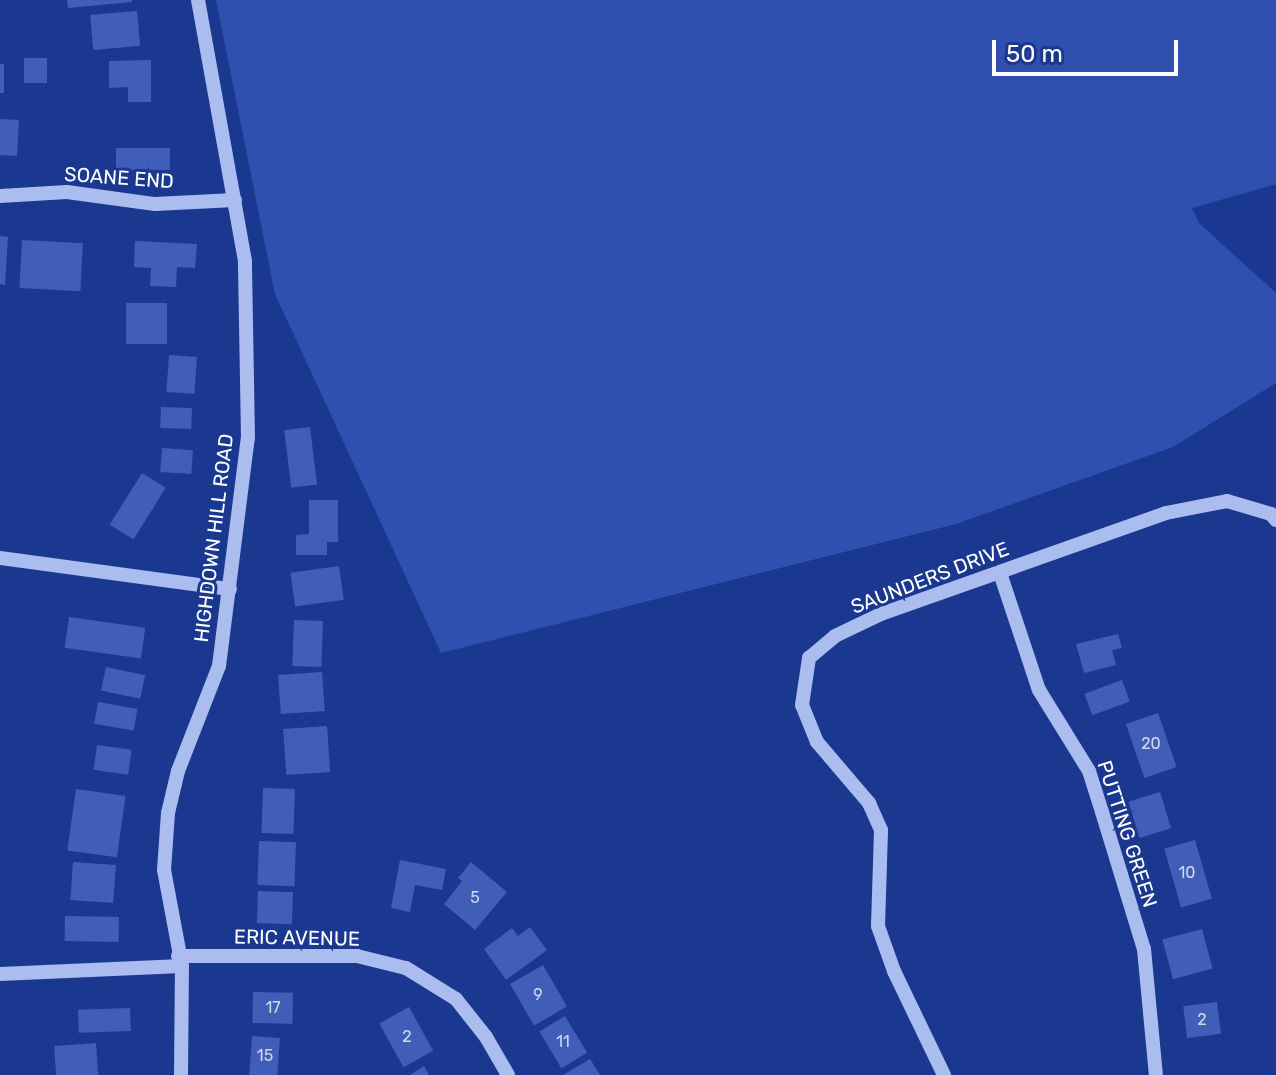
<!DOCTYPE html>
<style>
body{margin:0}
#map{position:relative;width:1276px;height:1075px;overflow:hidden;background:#1b3891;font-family:Rubik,sans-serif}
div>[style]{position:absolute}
.green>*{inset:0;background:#2f50af}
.building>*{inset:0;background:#405eb7;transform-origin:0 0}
.minor>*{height:14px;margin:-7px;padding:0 7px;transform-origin:7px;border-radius:7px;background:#abbcee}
span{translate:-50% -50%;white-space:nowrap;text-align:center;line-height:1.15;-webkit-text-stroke:6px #1b3891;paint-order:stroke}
.number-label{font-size:16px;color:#cfd7ed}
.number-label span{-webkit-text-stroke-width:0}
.street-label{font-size:20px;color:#fff}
.scale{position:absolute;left:992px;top:40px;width:186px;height:36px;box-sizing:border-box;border:4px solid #fff;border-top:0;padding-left:10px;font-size:24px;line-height:28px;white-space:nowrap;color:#fff;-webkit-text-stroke:6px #1b3891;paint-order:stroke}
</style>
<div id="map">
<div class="green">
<i style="clip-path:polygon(216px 0,1276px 0,1276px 184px,1192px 208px,1199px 223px,1276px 293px,1276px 383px,1173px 447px,956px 524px,441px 653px,275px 294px)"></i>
</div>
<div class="building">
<i style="clip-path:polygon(67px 0,132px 0,132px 2px,68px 8px)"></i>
<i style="left:137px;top:11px;width:35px;height:47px;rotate:85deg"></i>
<i style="left:47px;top:58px;width:25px;height:23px;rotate:90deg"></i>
<i style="clip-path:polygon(151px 60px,151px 102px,128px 102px,128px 87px,109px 88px,109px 61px)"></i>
<i style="left:0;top:64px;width:4px;height:29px"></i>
<i style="left:0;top:119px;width:19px;height:36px;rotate:3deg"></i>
<i style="left:116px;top:148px;width:54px;height:22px"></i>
<i style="clip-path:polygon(0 236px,8px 237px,5px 285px,0 284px)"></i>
<i style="left:22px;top:240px;width:61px;height:48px;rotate:3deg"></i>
<i style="clip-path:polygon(135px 241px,197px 244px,195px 268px,177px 267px,176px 287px,150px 286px,151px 268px,134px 267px)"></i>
<i style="left:126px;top:303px;width:41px;height:41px"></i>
<i style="left:169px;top:355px;width:28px;height:37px;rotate:4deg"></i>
<i style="left:161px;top:407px;width:31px;height:21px;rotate:2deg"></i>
<i style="left:310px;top:427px;width:58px;height:26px;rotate:83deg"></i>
<i style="left:162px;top:448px;width:31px;height:24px;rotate:4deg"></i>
<i style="left:142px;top:473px;width:28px;height:61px;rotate:32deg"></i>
<i style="clip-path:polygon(309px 500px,338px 500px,338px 542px,327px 542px,327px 555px,296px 555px,296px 535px,309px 534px)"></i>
<i style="left:339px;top:566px;width:34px;height:49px;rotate:82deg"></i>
<i style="left:69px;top:617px;width:77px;height:31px;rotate:8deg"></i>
<i style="left:294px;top:620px;width:29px;height:46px;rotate:2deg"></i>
<i style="clip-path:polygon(1118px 634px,1122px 648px,1112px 650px,1116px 665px,1084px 673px,1076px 644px)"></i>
<i style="left:106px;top:667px;width:40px;height:24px;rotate:12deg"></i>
<i style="left:322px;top:672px;width:39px;height:44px;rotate:86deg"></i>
<i style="left:1122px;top:680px;width:23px;height:40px;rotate:70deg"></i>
<i style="left:98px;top:702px;width:40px;height:22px;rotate:10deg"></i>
<i style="left:1158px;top:713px;width:57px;height:34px;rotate:71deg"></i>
<i style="left:327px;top:726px;width:46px;height:44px;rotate:86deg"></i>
<i style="left:97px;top:745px;width:35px;height:25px;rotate:8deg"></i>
<i style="left:263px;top:788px;width:32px;height:45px;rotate:2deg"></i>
<i style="left:76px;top:789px;width:50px;height:62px;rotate:8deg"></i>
<i style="left:1160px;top:792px;width:38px;height:33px;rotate:73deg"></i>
<i style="left:1195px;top:840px;width:61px;height:32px;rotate:74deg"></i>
<i style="left:259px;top:841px;width:37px;height:44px;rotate:2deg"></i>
<i style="clip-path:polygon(400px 860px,446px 869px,442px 890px,415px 885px,410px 912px,391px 908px)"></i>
<i style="left:73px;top:862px;width:43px;height:38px;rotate:4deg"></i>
<i style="clip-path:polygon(471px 862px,507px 892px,475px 930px,444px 904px,462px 881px,458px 878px)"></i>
<i style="left:258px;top:891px;width:35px;height:32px;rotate:2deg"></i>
<i style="left:65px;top:916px;width:54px;height:25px;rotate:1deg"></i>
<i style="clip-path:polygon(530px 927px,547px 950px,506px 980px,484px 949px,512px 928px,518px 936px)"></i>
<i style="left:1202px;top:929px;width:41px;height:41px;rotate:75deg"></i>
<i style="left:543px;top:965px;width:48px;height:38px;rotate:60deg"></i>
<i style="left:253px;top:992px;width:40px;height:31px;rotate:1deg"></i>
<i style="left:1217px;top:1002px;width:32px;height:34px;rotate:83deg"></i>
<i style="left:409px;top:1007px;width:50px;height:34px;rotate:61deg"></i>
<i style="left:130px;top:1008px;width:23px;height:52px;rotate:88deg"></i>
<i style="left:565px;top:1016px;width:43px;height:30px;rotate:59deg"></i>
<i style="left:252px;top:1036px;width:28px;height:39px;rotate:4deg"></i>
<i style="left:96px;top:1043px;width:32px;height:42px;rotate:86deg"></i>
<i style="clip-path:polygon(590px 1059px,600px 1075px,563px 1075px)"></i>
<i style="clip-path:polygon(424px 1066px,429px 1075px,410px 1075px)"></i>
</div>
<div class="minor">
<i style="left:0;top:196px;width:67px;rotate:-3.4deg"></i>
<i style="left:67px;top:192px;width:89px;rotate:7.8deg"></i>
<i style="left:155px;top:204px;width:80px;rotate:-2.9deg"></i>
<i style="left:0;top:558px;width:232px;rotate:7.7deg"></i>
<i style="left:1000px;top:573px;width:123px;rotate:71.6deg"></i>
<i style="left:1039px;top:690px;width:95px;rotate:58.3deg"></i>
<i style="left:1089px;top:771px;width:43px;rotate:72.4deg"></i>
<i style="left:1102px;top:812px;width:143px;rotate:73deg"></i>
<i style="left:1144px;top:949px;width:127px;rotate:84.6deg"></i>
<i style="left:178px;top:956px;width:179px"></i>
<i style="left:357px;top:956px;width:50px;rotate:13.8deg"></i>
<i style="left:406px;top:968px;width:59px;rotate:31.8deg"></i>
<i style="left:456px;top:999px;width:48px;rotate:51.7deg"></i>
<i style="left:486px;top:1037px;width:44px;rotate:59.9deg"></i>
<i style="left:0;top:974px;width:182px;rotate:-2.5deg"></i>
<i style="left:181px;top:1075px;width:109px;rotate:-89.5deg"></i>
<i style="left:182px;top:966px;width:98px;rotate:-100.6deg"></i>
<i style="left:164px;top:870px;width:57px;rotate:-86deg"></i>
<i style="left:168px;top:813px;width:43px;rotate:-76.6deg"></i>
<i style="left:178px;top:771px;width:113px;rotate:-68.7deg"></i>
<i style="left:219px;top:666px;width:230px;rotate:-82.8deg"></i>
<i style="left:248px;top:438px;width:177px;rotate:-91deg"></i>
<i style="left:245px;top:261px;width:265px;rotate:-100.2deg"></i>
<i style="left:944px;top:1075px;width:115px;rotate:-115.7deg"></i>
<i style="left:894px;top:971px;width:48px;rotate:-109.6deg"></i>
<i style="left:878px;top:926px;width:96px;rotate:-88.2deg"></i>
<i style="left:881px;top:830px;width:30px;rotate:-114deg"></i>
<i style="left:869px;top:803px;width:80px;rotate:-130.4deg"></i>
<i style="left:817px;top:742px;width:40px;rotate:-112deg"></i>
<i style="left:802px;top:705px;width:48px;rotate:-81.5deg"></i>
<i style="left:809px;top:658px;width:34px;rotate:-40deg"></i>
<i style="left:835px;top:636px;width:51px;rotate:-25.6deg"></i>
<i style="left:881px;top:614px;width:302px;rotate:-19.5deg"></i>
<i style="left:1166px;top:513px;width:62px;rotate:-11.1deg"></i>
<i style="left:1227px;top:501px;width:46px;rotate:16.5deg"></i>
<i style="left:1271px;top:514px;width:8px;rotate:50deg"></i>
</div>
<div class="number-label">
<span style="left:1151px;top:744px">20</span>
<span style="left:1187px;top:873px">10</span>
<span style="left:475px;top:898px">5</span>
<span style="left:538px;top:995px">9</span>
<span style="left:273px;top:1008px">17</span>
<span style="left:1202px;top:1020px">2</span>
<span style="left:407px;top:1037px">2</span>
<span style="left:563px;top:1042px">11</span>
<span style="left:265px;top:1056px">15</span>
</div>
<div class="street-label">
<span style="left:119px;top:178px;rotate:4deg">SOANE END</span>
<span style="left:214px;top:538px;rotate:-83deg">HIGHDOWN HILL ROAD</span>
<span style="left:930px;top:578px;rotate:-21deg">SAUNDERS DRIVE</span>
<span style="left:1127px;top:834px;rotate:72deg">PUTTING GREEN</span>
<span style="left:297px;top:938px;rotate:1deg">ERIC AVENUE</span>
</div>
<div class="scale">50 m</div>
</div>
